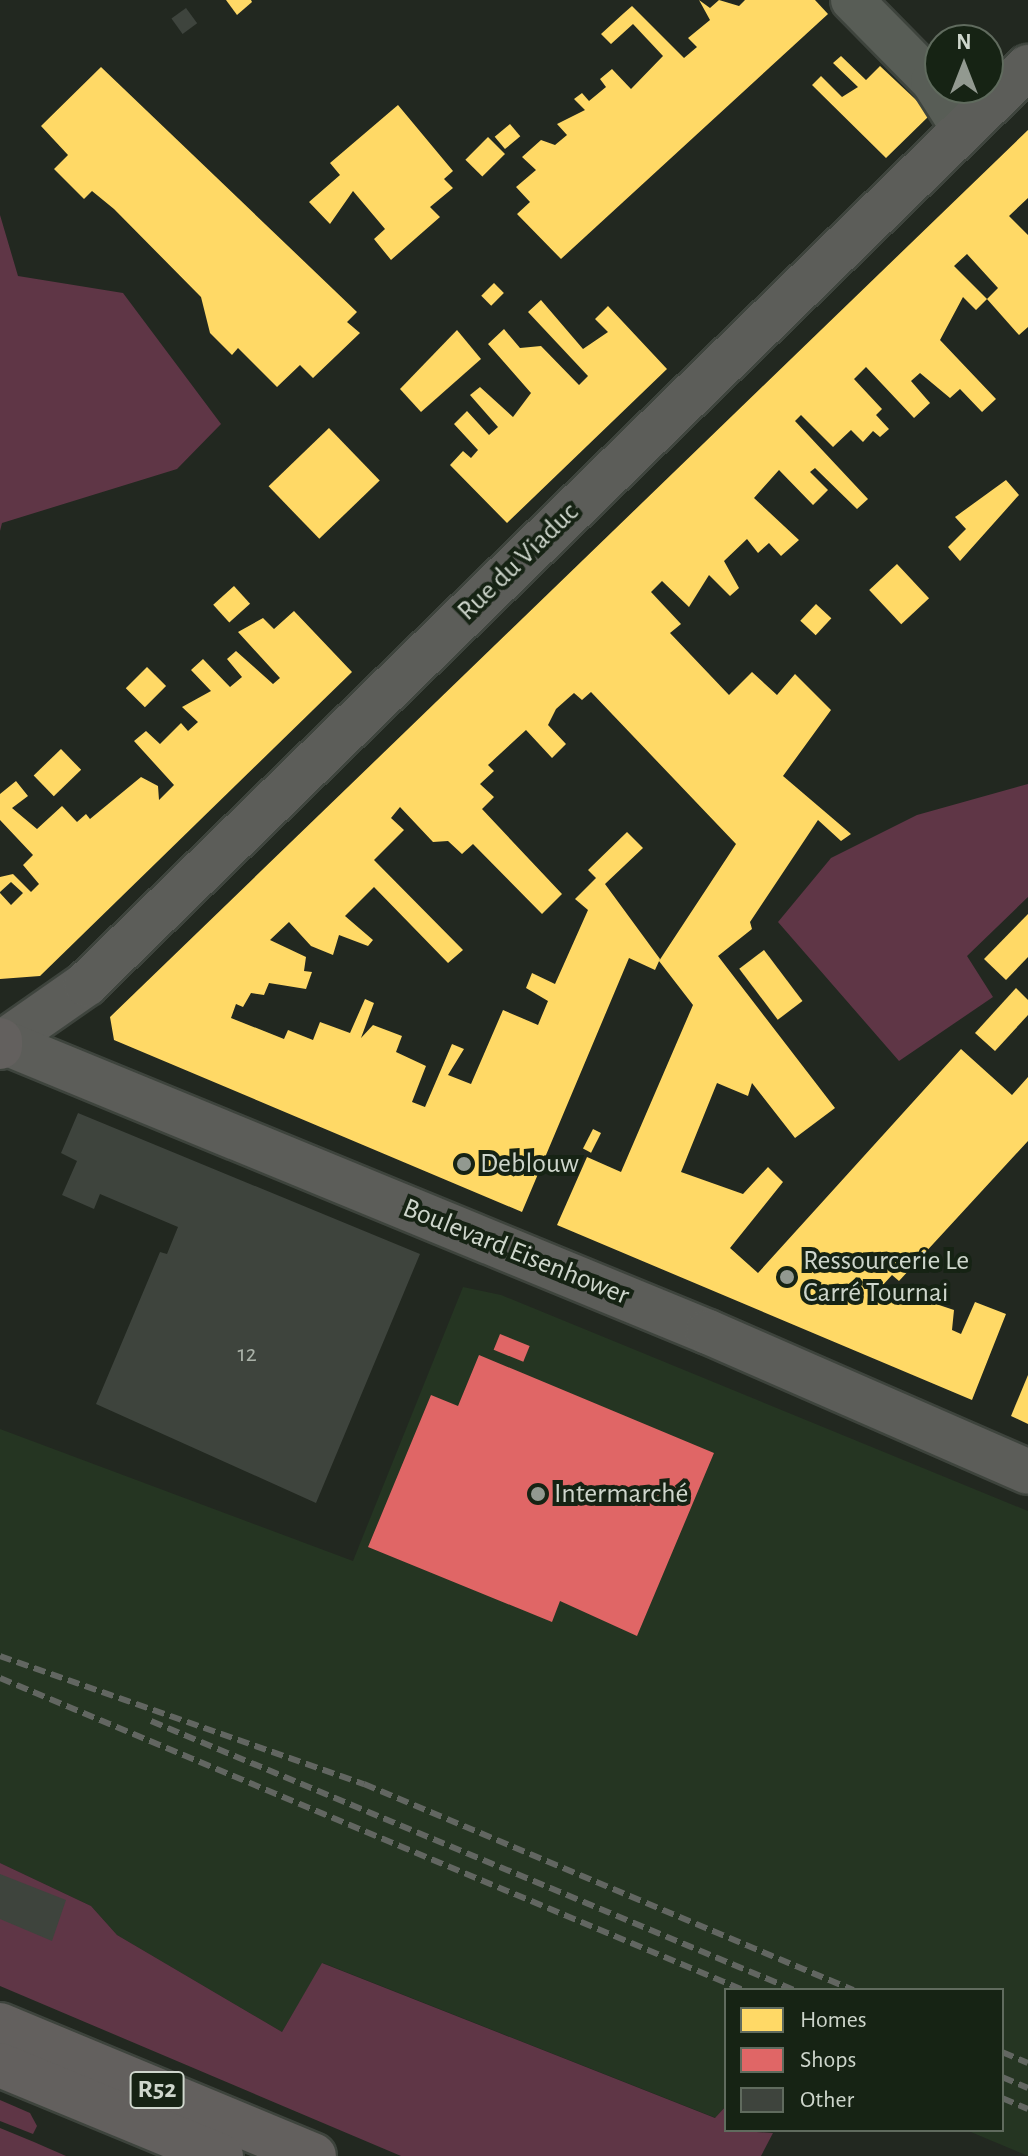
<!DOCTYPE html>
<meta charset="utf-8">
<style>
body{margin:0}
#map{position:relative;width:1028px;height:2156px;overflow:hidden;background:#222820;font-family:"Alegreya Sans",sans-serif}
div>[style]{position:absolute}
.built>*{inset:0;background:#253522}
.green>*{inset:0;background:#5f3646}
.homes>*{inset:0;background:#ffd966;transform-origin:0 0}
.shops>*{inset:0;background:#e06666;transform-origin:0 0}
.building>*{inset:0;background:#3e443d;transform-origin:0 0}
.roads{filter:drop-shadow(2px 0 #3e443d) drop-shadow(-2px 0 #3e443d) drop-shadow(0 2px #3e443d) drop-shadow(0 -2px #3e443d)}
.street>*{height:42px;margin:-21px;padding:0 21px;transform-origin:21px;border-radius:21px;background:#585d56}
.secondary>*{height:44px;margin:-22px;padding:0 22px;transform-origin:22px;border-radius:22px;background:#5c5d59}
.primary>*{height:44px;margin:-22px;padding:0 22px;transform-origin:22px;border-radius:22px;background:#63605e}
.rail>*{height:6px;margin-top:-3px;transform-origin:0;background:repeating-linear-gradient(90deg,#626661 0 12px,transparent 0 18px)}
.dots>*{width:22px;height:22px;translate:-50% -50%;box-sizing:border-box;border:4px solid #162314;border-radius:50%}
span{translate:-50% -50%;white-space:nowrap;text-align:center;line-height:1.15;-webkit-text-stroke:8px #162314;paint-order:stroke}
.number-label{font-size:24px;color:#aab2a8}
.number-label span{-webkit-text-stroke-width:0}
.shield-label span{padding:2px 6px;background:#162314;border:2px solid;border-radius:6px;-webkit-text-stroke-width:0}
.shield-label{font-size:26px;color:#ced6cc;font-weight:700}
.street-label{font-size:28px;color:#ced6cc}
.poi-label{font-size:28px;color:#ced6cc}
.left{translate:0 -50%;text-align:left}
.legend{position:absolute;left:724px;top:1988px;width:280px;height:144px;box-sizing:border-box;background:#162314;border:2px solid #606b5e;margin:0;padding:10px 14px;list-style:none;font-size:24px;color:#ced6cc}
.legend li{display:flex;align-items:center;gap:16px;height:40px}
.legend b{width:40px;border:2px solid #606b5e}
.north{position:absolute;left:924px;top:24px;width:80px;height:80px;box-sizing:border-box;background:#162314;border:2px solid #606b5e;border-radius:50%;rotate:0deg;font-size:22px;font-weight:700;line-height:32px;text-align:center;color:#ced6cc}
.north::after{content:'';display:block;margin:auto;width:28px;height:36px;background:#929990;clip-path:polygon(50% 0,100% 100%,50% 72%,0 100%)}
</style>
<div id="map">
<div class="built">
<i style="clip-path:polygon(463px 1287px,501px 1295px,1028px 1511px,1028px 2156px,966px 2130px,1002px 2130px,1002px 1990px,726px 1990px,726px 2105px,716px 2118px,323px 1963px,282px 2032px,117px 1935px,91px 1906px,0 1863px,0 1429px,353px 1561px)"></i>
</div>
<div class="green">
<i style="clip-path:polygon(0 215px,18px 276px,123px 293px,221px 424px,177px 469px,2px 523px,0 531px)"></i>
<i style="clip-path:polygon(1028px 784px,1028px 897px,967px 956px,993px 997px,899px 1061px,778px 922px,831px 858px,917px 815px)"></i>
<i style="clip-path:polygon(0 1863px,91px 1906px,117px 1935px,282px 2032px,322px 1963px,715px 2118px,726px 2106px,726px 2130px,773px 2133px,761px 2156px,401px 2156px,0 1986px)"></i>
<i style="clip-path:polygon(0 2100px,30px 2113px,37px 2126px,33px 2134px,0 2121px)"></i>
<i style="clip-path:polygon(0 2128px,34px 2142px,66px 2156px,0 2156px)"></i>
</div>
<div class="homes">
<i style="clip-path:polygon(226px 0,251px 0,252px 2px,237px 15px)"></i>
<i style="clip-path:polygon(699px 0,710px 8px,719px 0,739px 6px,745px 0,815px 0,828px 14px,561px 259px,517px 214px,530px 202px,516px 187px,536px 170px,522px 157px,541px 140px,555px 145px,567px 135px,557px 124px,585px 110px,574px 99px,582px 93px,589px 101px,606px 87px,600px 79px,612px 69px,631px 89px,663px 56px,633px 24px,611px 44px,601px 34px,624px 13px,632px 6px,684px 58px,697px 47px,688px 38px,710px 20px)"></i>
<i style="clip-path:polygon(841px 56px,866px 80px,880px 66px,931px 114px,886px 158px,812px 85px,821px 76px,842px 97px,858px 87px,833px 63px)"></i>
<i style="clip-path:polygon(101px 67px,357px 312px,347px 322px,360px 333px,313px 378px,300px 365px,277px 387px,238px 348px,232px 355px,210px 333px,201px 297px,114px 209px,92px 191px,84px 199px,54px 169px,68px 155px,41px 126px)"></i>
<i style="clip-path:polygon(398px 105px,453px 171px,444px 179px,453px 188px,430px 207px,440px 217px,391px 260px,374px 239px,385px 229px,353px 191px,330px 224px,309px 202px,340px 175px,330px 163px)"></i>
<i style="left:510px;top:124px;width:16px;height:20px;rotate:50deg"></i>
<i style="clip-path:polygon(1028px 130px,1028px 198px,1009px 216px,1028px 235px,1028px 327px,1019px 335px,987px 299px,998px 288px,967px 254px,954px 266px,987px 299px,976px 310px,963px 297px,940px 340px,996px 399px,982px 412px,960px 389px,950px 398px,920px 373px,911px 381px,930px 403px,914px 418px,866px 367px,854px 379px,882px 409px,876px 415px,889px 429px,880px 437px,873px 431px,863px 442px,851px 430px,833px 447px,801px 415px,795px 421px,868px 499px,857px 509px,815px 468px,810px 472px,828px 490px,813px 505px,779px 470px,754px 498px,799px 540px,781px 556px,769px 543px,758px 553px,747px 539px,724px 561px,739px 588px,730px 596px,709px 575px,689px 607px,662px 581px,651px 592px,681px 624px,670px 633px,729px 695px,752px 672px,777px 695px,795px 674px,831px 710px,783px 776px,851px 834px,841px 841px,818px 820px,750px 922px,752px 929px,718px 956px,835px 1108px,795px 1138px,752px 1083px,748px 1096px,717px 1083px,681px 1172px,743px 1194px,768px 1167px,783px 1182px,730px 1248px,758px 1273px,961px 1049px,1012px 1095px,1028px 1077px,1028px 1141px,899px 1281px,892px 1275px,882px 1286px,954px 1310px,952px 1330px,961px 1334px,975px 1302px,1006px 1314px,972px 1400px,557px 1225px,587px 1157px,621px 1172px,693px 1005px,659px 961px,736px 844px,591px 692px,582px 700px,574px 693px,556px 709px,548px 725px,566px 744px,552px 758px,526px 730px,488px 765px,494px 771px,480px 784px,494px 797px,482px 809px,562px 894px,542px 914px,473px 844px,462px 854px,448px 841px,433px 842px,400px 807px,391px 818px,404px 830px,374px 860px,463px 950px,448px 963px,374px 887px,345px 916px,373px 940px,368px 946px,339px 935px,333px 955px,311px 946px,289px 922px,270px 940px,306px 957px,304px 971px,312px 972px,306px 989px,269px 983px,264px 995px,251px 993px,243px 1007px,236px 1004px,231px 1018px,284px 1039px,288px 1030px,313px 1040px,320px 1022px,350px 1033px,365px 999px,374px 1003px,361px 1038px,373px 1025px,402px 1036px,396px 1052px,426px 1066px,412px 1102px,425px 1107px,452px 1044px,464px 1049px,448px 1075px,471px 1084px,503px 1010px,538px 1025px,548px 1001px,526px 988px,532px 973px,555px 984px,588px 910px,575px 899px,596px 878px,588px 870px,627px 832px,643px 848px,605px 884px,660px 959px,655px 970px,629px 958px,522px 1212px,114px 1040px,110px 1017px)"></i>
<i style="left:488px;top:137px;width:24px;height:32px;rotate:45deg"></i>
<i style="left:494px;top:283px;width:14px;height:18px;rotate:45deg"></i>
<i style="clip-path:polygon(541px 300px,583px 349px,608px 332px,595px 319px,608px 306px,667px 369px,507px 523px,450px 465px,463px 451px,471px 458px,478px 450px,454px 424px,467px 411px,489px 435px,498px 427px,470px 395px,480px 387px,513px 417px,531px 393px,488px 344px,504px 329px,520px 348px,541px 346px,579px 385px,588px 376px,528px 312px)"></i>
<i style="clip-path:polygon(457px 330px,481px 359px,421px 412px,400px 389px)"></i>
<i style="left:329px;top:428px;width:73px;height:84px;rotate:46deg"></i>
<i style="clip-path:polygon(1006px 480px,1019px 495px,960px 561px,948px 547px,966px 529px,955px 517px)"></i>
<i style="left:897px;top:564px;width:47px;height:38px;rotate:47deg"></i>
<i style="left:234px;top:586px;width:24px;height:28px;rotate:48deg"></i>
<i style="left:816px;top:604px;width:21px;height:23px;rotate:43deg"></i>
<i style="clip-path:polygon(294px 611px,352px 672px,40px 976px,0 979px,0 893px,11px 905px,23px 893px,11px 882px,0 892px,0 877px,13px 874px,31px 892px,39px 884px,23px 865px,33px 855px,0 820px,0 794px,16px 781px,28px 796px,12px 808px,37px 829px,62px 806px,77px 822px,86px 814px,90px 819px,141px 777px,158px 786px,159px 800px,174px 785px,134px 741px,146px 731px,160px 744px,181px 723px,188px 731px,198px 722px,182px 707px,211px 691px,191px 670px,203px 659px,230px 687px,242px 677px,227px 659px,236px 651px,273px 684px,280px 678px,238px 632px,263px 618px,274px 629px)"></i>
<i style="left:147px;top:667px;width:27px;height:30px;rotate:45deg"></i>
<i style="left:61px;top:749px;width:29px;height:38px;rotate:46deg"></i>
<i style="clip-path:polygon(1028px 914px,1028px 957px,1006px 980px,984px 959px)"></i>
<i style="left:764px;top:950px;width:64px;height:31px;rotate:53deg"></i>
<i style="clip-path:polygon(1016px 988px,1028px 1000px,1028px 1015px,995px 1051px,975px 1033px)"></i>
<i style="left:593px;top:1129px;width:9px;height:22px;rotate:27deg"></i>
<i style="clip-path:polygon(1028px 1375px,1028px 1424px,1011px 1416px)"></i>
</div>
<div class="shops">
<i style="left:500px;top:1334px;width:32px;height:17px;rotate:22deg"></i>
<i style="clip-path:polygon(479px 1355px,714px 1453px,637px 1636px,560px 1601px,552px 1622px,368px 1547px,431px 1395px,458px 1406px)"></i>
</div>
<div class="building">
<i style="left:186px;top:8px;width:19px;height:18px;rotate:54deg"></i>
<i style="clip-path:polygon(78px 1113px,420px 1254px,316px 1503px,96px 1404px,160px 1252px,167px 1254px,178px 1227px,100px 1194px,94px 1209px,62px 1195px,77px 1161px,61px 1153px)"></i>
<i style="clip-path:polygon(0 1874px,66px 1900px,52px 1941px,0 1919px)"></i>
</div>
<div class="roads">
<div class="street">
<i style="left:852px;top:0;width:114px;rotate:45.4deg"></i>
<i style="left:932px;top:81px;width:56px;rotate:57.4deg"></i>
</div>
<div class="secondary">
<i style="left:3px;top:1042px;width:101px;rotate:-34.9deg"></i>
<i style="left:86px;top:984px;width:1315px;rotate:-44.23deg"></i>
<i style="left:3px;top:1042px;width:762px;rotate:22.36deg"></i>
<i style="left:708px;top:1332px;width:349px;rotate:23.6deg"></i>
</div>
<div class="primary">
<i style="left:0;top:1040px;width:7px;rotate:90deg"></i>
<i style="left:0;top:2025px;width:340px;rotate:22.6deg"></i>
<i style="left:0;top:2065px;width:239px;rotate:22.4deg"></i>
</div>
</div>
<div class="rail">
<i style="left:0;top:1656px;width:386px;rotate:19.4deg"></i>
<i style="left:364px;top:1784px;width:531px;rotate:22.84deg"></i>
<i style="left:0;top:1678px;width:806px;rotate:22.78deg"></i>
<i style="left:151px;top:1721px;width:697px;rotate:22.7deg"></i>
<i style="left:1002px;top:2052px;width:28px;rotate:23deg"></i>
<i style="left:1002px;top:2077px;width:28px;rotate:23deg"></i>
<i style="left:1002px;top:2098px;width:28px;rotate:23deg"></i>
</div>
<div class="dots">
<i style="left:464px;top:1164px;background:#929990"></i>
<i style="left:787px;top:1277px;background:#929990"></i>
<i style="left:538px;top:1494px;background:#929990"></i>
</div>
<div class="number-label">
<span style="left:247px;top:1355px">12</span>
</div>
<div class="shield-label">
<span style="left:157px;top:2090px">R52</span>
</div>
<div class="street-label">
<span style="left:518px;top:562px;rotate:-44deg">Rue du Viaduc</span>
<span style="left:516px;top:1252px;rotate:22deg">Boulevard Eisenhower</span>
</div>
<div class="poi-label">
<span class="left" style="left:480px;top:1164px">Deblouw</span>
<span class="left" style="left:803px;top:1277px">Ressourcerie Le<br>Carré Tournai</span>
<span class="left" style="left:554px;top:1494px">Intermarché</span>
</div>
<ul class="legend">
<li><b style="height:22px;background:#ffd966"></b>Homes</li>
<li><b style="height:22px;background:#e06666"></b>Shops</li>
<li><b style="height:22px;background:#3e443d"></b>Other</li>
</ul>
<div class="north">N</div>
</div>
